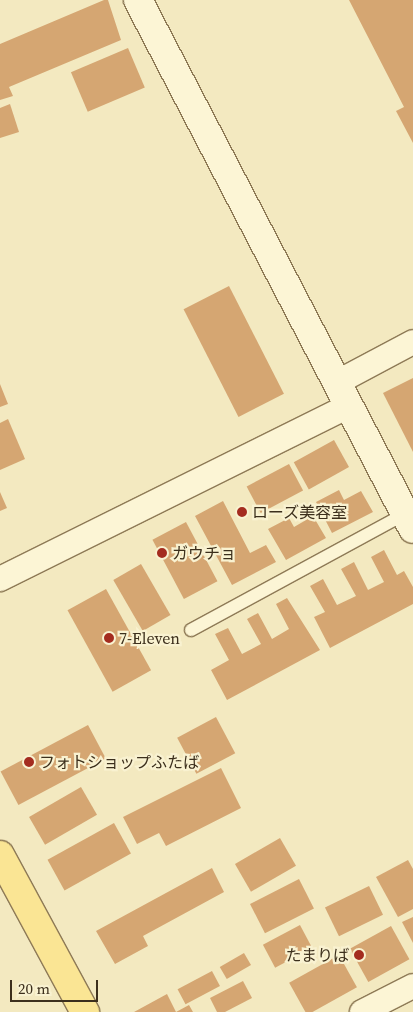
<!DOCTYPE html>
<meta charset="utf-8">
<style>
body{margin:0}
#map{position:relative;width:413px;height:1012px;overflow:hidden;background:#f3e9c0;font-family:"Source Serif 4","Noto Sans JP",serif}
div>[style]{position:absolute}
.building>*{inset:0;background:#d5a672;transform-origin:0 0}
.roads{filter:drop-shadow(1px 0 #8e7a56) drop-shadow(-1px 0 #8e7a56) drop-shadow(0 1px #8e7a56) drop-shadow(0 -1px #8e7a56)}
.service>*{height:12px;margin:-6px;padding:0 6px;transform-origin:6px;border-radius:6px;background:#fcf5d5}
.minor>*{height:24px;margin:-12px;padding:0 12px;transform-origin:12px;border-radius:12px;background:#fcf5d5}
.tertiary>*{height:28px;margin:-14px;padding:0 14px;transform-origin:14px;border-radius:14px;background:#fcf5d5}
.primary>*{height:28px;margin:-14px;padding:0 14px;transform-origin:14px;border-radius:14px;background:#fae594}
.dots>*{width:14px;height:14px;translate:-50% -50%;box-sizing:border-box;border:2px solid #f9f2d1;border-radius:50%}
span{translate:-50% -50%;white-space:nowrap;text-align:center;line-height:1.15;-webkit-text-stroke:4.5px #f9f2d1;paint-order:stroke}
.poi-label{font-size:16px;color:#3c2f1c}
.left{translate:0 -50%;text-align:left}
.right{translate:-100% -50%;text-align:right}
.scale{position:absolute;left:10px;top:980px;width:88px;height:22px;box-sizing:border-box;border:2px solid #3c2f1c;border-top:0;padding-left:6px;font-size:15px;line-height:18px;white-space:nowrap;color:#3c2f1c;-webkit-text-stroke:4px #f9f2d1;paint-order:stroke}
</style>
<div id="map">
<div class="building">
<i style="clip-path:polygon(104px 0,108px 0,121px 40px,9px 87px,13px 96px,0 100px,0 44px)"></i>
<i style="clip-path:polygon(349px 0,413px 0,413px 143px,396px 111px,404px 107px)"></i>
<i style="left:128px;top:48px;width:43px;height:62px;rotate:67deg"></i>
<i style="clip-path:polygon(10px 104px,19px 132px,0 138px,0 108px)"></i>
<i style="left:229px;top:286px;width:121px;height:51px;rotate:63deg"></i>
<i style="clip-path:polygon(413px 378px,413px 452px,383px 393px)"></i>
<i style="clip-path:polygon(0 384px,8px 404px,0 407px)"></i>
<i style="clip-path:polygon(8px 419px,25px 459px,0 470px,0 423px)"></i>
<i style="left:334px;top:440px;width:31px;height:46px;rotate:61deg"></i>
<i style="left:289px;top:464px;width:30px;height:48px;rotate:62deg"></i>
<i style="clip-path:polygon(339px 490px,344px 500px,361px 491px,373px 512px,332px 533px,316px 502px)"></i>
<i style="clip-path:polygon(0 492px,7px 508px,0 511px)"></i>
<i style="clip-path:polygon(223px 501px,250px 553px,266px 545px,276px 562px,232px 585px,195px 516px)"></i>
<i style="clip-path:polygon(313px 516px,326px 538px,286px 560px,268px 529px,289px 518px,294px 527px)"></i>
<i style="left:186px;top:522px;width:67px;height:38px;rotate:62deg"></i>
<i style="clip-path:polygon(384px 550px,397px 575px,404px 571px,413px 587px,413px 604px,330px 648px,314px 617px,325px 612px,310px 586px,323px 579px,337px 605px,356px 596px,341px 569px,354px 562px,368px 590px,384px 582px,371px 557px)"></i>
<i style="left:141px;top:564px;width:59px;height:32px;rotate:60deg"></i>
<i style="left:106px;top:589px;width:93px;height:44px;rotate:61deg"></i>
<i style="clip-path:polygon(287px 598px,320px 650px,227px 700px,211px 670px,229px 660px,215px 634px,228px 628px,242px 654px,261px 644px,247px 619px,258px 613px,272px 639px,289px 629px,276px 604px)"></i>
<i style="left:216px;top:717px;width:41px;height:44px;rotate:62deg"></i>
<i style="left:88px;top:725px;width:38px;height:99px;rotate:62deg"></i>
<i style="clip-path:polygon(221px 768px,241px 808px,166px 846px,159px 833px,137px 844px,123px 817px)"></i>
<i style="left:81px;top:787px;width:32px;height:60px;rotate:60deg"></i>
<i style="left:114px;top:823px;width:35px;height:76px;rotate:61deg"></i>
<i style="left:280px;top:838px;width:32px;height:52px;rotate:60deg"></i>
<i style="clip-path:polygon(408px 860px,413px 869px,413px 909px,398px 917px,376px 877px)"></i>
<i style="clip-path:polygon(212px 868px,224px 892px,143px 936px,148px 946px,115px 964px,96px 931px)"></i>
<i style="left:299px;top:879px;width:33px;height:55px;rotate:63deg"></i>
<i style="left:369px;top:886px;width:32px;height:49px;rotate:64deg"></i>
<i style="clip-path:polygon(413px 917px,413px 943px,402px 922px)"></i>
<i style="left:300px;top:925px;width:26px;height:42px;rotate:62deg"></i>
<i style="left:391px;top:926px;width:38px;height:47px;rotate:61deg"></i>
<i style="left:244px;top:953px;width:14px;height:28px;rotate:60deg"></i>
<i style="left:339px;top:955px;width:37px;height:57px;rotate:61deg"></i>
<i style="left:212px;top:971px;width:17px;height:39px;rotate:62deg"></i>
<i style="clip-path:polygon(243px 981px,252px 998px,225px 1012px,217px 1012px,210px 998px)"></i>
<i style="clip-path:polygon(167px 994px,176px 1012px,189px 1005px,193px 1012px,134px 1012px)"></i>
</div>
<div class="roads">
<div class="service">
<i style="left:191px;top:630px;width:243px;rotate:-28.5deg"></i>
</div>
<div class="minor">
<i style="left:336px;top:383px;width:87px;rotate:-28deg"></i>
<i style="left:0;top:579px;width:389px;rotate:-26.4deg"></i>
<i style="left:362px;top:1012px;width:57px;rotate:-27deg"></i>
</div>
<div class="tertiary">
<i style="left:138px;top:0;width:596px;rotate:62.53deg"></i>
</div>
<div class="primary">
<i style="left:0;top:855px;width:179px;rotate:61.6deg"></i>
</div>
</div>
<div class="dots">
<i style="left:242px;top:512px;background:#a42c1f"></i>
<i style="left:162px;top:553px;background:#a42c1f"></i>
<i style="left:109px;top:638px;background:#a42c1f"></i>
<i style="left:29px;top:762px;background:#a42c1f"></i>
<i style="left:359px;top:955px;background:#a42c1f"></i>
</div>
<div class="poi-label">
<span class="left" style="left:252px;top:512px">ローズ美容室</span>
<span class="left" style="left:172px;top:553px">ガウチョ</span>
<span class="left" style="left:119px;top:638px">7-Eleven</span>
<span class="left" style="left:39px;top:762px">フォトショップふたば</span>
<span class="right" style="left:349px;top:955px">たまりば</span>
</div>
<div class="scale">20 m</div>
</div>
